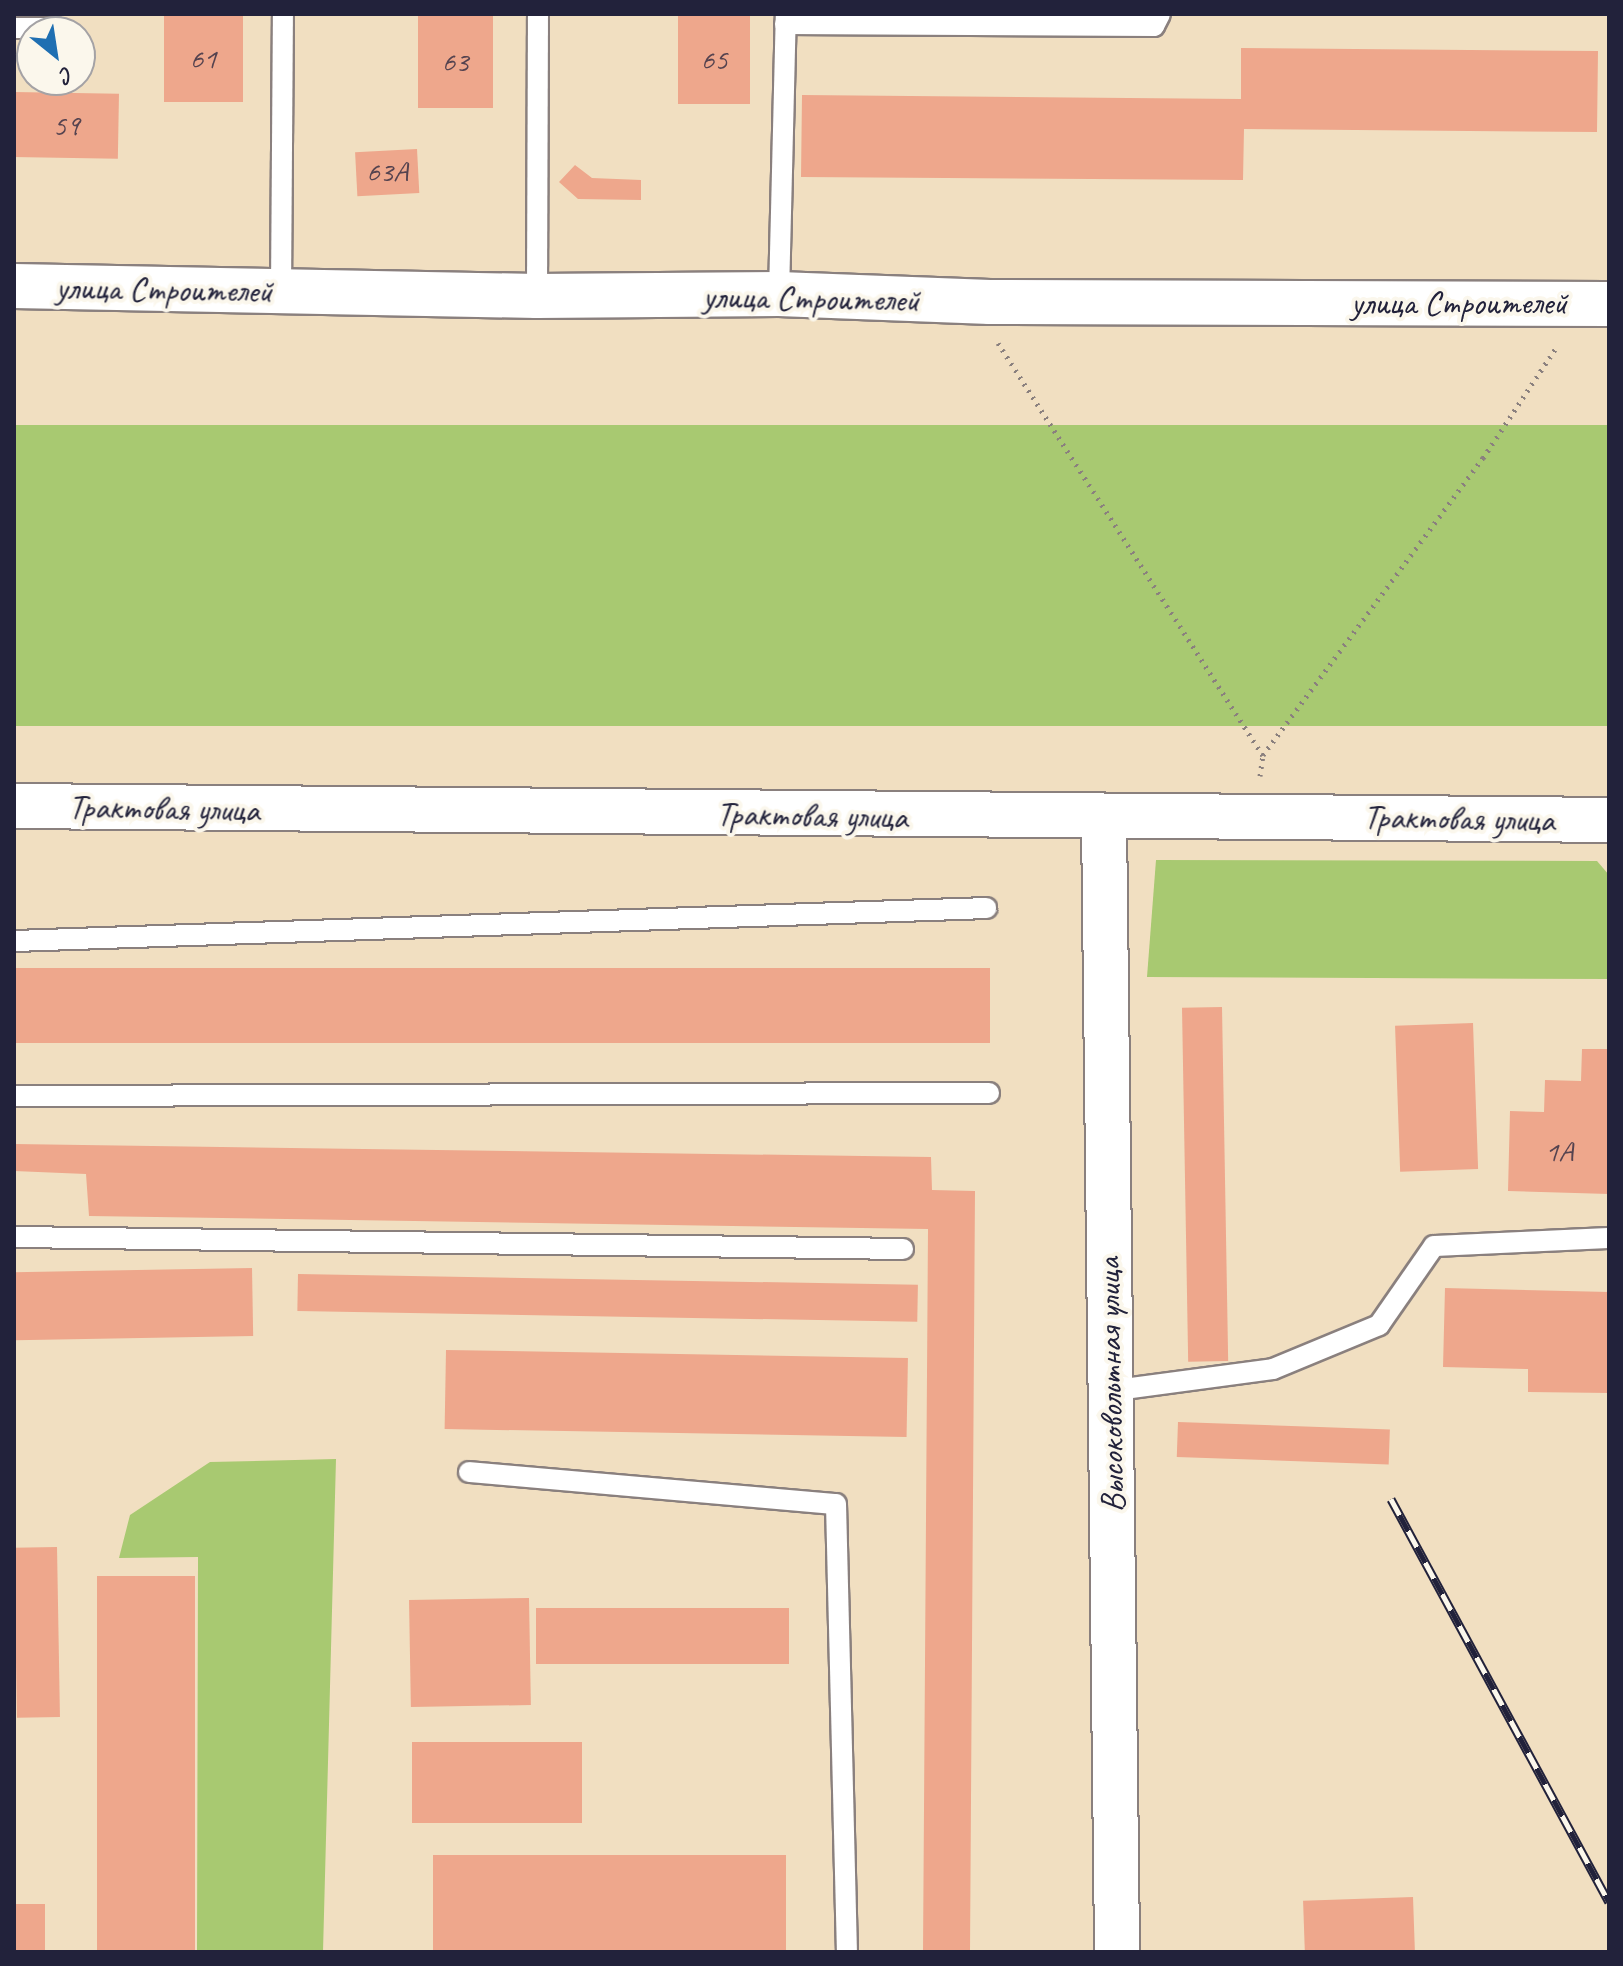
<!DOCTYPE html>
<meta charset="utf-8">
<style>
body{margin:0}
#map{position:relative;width:1623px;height:1966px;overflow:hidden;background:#f1dfc1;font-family:Caveat,sans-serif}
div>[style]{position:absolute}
.green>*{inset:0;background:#a8c971;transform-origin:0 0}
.building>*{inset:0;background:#eea78c;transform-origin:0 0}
.path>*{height:5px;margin-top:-2.5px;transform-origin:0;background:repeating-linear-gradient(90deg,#8a807e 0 2px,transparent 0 8px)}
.roads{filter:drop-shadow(2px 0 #8a807e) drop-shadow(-2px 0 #8a807e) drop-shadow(0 2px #8a807e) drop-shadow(0 -2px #8a807e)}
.service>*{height:20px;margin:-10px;padding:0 10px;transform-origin:10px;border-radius:10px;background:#fff}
.tertiary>*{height:44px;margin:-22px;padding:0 22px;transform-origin:22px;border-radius:22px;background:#fff}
.secondary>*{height:44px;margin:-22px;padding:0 22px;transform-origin:22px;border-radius:22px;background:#fff}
.rail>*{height:9px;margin-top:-4.5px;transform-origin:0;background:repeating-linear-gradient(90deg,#fbf7ec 0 18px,#22223b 0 36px);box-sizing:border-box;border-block:2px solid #22223b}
span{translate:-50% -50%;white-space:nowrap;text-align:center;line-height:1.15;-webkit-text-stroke:8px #fbf7ec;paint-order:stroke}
.number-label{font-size:30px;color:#55434f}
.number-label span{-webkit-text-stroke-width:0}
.street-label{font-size:34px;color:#22223b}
.frame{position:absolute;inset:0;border:16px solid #22223b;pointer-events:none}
.north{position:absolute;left:16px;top:16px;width:80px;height:80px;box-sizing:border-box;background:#fbf7ec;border:2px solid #a4a2a5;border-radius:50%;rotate:150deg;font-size:22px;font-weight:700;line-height:32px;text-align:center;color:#22223b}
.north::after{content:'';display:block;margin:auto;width:28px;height:36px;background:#1f6fb2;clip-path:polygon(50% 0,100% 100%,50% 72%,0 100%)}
</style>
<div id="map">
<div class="green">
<i style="left:14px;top:425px;width:1595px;height:301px"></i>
<i style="clip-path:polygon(1156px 860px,1597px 861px,1609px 875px,1609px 979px,1147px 977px)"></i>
<i style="clip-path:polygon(336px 1459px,323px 1952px,197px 1952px,198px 1557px,119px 1558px,130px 1515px,210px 1462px)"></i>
</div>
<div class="building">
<i style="left:164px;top:14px;width:79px;height:88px"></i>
<i style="left:418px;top:14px;width:75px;height:94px"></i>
<i style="left:678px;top:14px;width:72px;height:90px"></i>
<i style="clip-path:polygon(1241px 48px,1598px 51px,1597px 132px,1244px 129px,1243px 180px,801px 177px,802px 95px,1241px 99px)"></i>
<i style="left:14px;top:92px;width:105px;height:65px;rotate:1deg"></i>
<i style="left:417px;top:149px;width:44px;height:62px;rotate:87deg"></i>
<i style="clip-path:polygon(575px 165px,592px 178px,641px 180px,641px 200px,578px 199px,559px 182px)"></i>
<i style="left:990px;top:968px;width:75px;height:976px;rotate:90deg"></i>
<i style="left:1222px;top:1007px;width:354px;height:40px;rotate:89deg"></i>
<i style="left:1473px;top:1023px;width:146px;height:78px;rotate:88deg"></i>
<i style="clip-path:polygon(1582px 1049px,1609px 1049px,1609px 1194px,1508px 1191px,1510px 1111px,1544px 1112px,1545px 1080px,1581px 1081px)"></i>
<i style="clip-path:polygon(14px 1144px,931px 1157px,932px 1190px,975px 1191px,970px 1952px,923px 1952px,928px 1229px,89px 1216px,86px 1174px,14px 1171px)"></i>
<i style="left:252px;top:1268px;width:68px;height:238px;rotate:89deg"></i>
<i style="left:298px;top:1274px;width:620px;height:37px;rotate:1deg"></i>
<i style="clip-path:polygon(1445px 1288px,1609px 1292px,1609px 1393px,1528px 1392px,1528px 1369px,1443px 1367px)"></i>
<i style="left:446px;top:1350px;width:462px;height:79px;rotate:1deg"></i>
<i style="left:1178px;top:1422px;width:212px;height:35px;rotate:2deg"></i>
<i style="left:57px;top:1547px;width:170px;height:43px;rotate:89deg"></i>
<i style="left:97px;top:1576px;width:98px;height:376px"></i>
<i style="left:529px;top:1598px;width:107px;height:120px;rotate:89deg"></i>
<i style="left:789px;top:1608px;width:56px;height:253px;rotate:90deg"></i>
<i style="left:582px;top:1742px;width:81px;height:170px;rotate:90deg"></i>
<i style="left:786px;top:1855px;width:97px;height:353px;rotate:90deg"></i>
<i style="left:1413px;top:1897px;width:55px;height:110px;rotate:88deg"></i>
<i style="left:14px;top:1904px;width:31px;height:48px"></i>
</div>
<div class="path">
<i style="left:998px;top:343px;width:490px;rotate:57.3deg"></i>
<i style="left:1260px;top:776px;width:21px;rotate:-82deg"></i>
<i style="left:1263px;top:755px;width:370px;rotate:-53.5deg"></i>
<i style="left:1483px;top:458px;width:134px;rotate:-56.5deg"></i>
</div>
<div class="roads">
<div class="service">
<i style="left:785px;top:24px;width:369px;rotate:0.3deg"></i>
<i style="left:1154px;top:26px;width:13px;rotate:-63deg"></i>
<i style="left:14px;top:28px;width:42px"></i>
<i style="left:281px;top:291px;width:277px;rotate:-89.6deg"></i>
<i style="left:779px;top:294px;width:280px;rotate:-88.6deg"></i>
<i style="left:537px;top:296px;width:282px;rotate:-89.8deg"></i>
<i style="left:14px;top:941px;width:973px;rotate:-1.94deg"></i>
<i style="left:14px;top:1096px;width:975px;rotate:-0.18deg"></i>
<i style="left:14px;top:1237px;width:889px;rotate:0.77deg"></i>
<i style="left:1109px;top:1391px;width:165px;rotate:-7.6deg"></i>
<i style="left:1273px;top:1369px;width:115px;rotate:-22.5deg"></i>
<i style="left:1379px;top:1325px;width:96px;rotate:-55.2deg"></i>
<i style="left:1434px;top:1246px;width:175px;rotate:-2.6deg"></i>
<i style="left:469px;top:1472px;width:368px;rotate:5deg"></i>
<i style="left:836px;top:1504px;width:448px;rotate:88.6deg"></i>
</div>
<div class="tertiary">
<i style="left:1104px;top:818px;width:1134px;rotate:89.34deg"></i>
</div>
<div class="secondary">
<i style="left:14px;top:286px;width:523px;rotate:1.1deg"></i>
<i style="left:537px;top:296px;width:242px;rotate:-0.5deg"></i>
<i style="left:779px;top:294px;width:211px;rotate:2.2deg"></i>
<i style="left:990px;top:302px;width:619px;rotate:0.19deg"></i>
<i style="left:14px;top:806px;width:1595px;rotate:0.5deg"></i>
</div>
</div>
<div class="rail">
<i style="left:1391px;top:1499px;width:458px;rotate:61.6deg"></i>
</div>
<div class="number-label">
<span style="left:203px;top:58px">61</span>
<span style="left:714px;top:59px">65</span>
<span style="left:455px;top:61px">63</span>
<span style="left:66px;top:125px">59</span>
<span style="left:387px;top:171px">63А</span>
<span style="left:1559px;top:1151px">1А</span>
</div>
<div class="street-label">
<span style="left:164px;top:289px;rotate:1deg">улица Строителей</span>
<span style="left:811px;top:298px;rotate:1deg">улица Строителей</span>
<span style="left:1459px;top:303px">улица Строителей</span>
<span style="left:164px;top:808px;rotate:1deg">Трактовая улица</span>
<span style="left:812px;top:815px;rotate:1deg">Трактовая улица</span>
<span style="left:1459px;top:818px;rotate:1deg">Трактовая улица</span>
<span style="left:1110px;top:1385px;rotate:-91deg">Высоковольтная улица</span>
</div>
<div class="frame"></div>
<div class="north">С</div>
</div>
